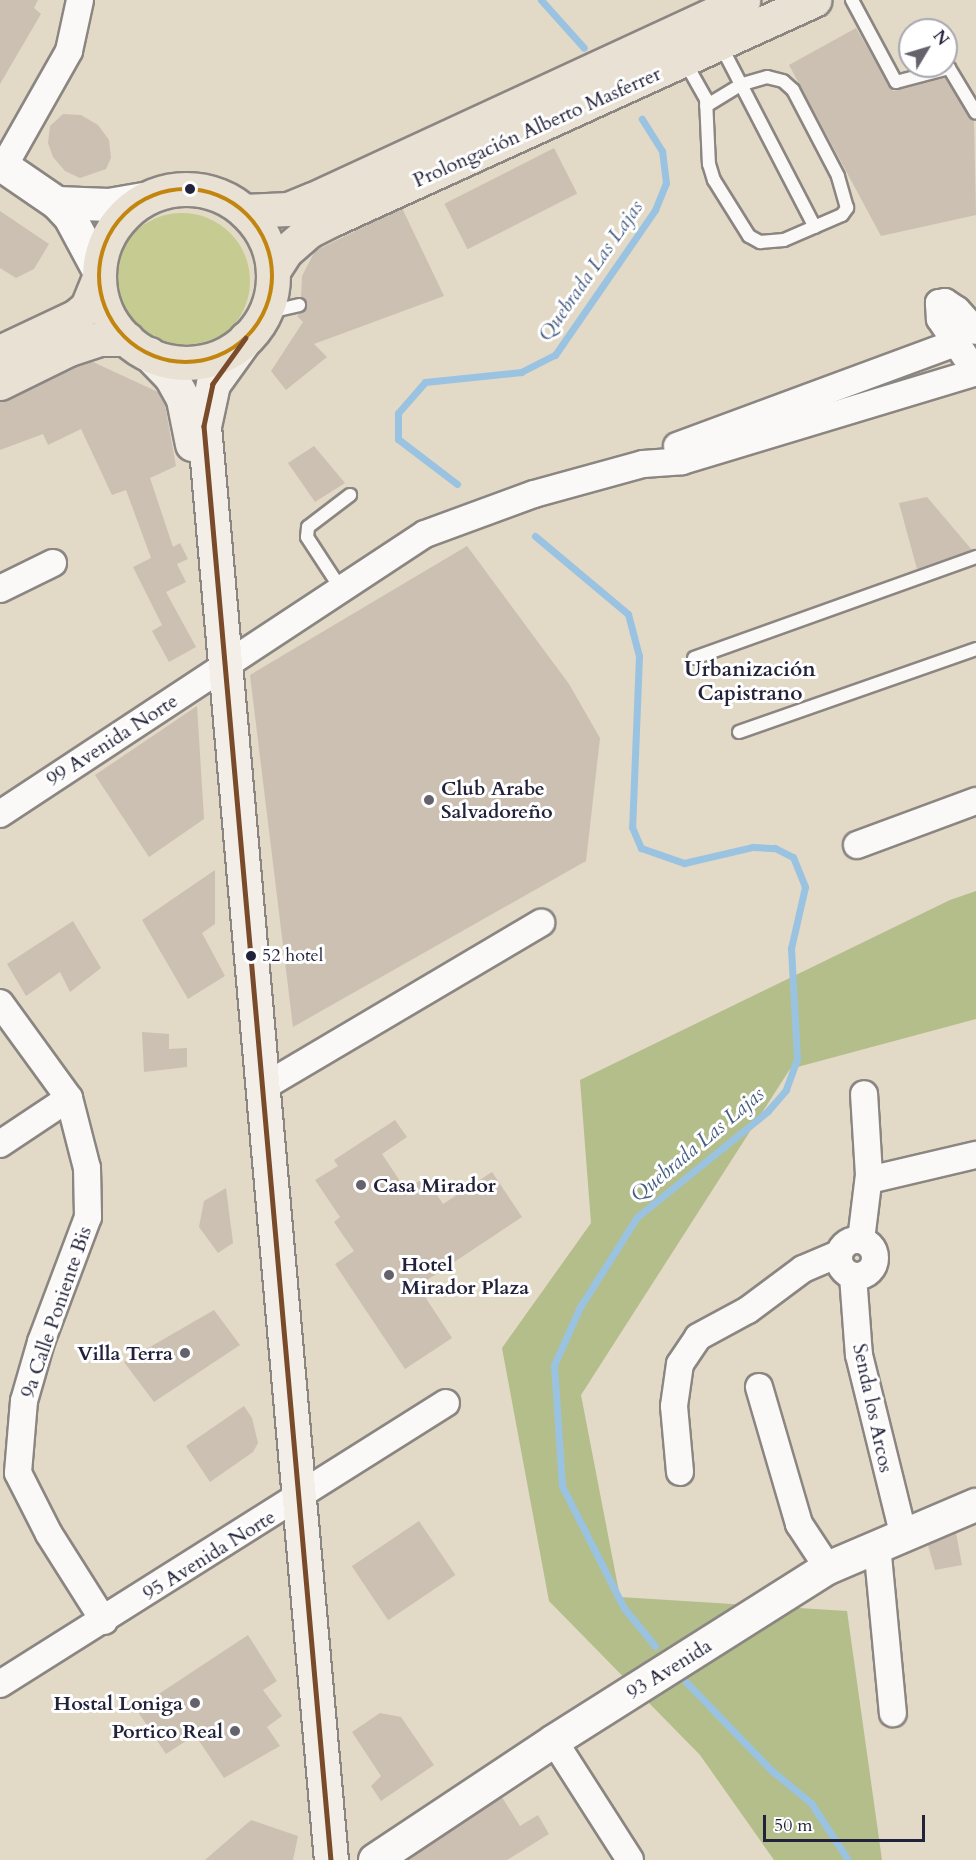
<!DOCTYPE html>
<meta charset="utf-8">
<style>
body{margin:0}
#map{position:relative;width:976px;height:1860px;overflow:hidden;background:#e2d9c7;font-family:Cardo,serif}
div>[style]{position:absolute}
.green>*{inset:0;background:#c6cc91}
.round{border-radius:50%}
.forest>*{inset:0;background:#b3be8b}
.stream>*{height:7px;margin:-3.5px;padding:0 3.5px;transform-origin:3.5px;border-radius:3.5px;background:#9ac3e2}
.building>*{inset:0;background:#ccc0b3;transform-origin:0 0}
.roads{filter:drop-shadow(2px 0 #8b8682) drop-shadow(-2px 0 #8b8682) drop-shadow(0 2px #8b8682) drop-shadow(0 -2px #8b8682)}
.service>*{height:12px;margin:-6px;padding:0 6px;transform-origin:6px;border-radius:6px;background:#fbf9f7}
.minor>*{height:26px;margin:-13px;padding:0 13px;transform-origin:13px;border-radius:13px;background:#fbf9f7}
.minor>.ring{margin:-13px;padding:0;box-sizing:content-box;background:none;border:26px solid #fbf9f7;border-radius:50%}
.tertiary>*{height:32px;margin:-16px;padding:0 16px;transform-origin:16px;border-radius:16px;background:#fbf9f7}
.secondary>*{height:33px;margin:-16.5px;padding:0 16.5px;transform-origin:16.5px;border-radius:16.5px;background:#f3efe8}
.primary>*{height:33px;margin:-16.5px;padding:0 16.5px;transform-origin:16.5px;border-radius:16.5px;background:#e8e1d4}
.primary>.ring{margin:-16.5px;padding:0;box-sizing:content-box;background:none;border:33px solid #e8e1d4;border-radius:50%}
.bus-1>*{height:4.5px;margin:-2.25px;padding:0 2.25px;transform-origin:2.25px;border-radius:2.25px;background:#c2850f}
.bus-1>.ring{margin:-2.25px;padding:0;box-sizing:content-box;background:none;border:4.5px solid #c2850f;border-radius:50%}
.bus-2>*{height:4.5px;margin:-2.25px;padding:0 2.25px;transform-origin:2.25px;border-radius:2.25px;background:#7a4b2a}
.dots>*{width:16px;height:16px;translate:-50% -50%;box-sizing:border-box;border:3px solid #fff;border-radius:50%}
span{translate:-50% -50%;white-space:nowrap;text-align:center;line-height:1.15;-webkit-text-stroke:6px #fff;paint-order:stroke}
.bus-label{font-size:18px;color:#22223b}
.left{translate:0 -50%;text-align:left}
.street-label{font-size:20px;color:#22223b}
.poi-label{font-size:20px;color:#22223b;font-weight:700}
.right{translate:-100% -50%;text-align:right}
.water-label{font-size:21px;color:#465e83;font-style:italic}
.neighbourhood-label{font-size:21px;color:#22223b;font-weight:700}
.north{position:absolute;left:898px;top:18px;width:60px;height:60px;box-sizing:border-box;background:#fff;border:2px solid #a7a7b1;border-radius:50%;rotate:52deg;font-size:16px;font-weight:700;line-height:24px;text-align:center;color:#22223b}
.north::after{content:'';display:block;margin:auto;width:21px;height:27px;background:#65626c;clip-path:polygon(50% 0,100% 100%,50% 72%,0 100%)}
.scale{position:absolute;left:763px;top:1815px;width:162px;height:27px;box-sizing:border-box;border:3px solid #22223b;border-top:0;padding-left:8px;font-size:18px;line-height:21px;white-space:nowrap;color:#22223b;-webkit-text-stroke:4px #fff;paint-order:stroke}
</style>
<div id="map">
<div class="green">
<i class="round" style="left:114px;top:213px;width:136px;height:136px"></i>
</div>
<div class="forest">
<i style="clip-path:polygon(976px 891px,976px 1019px,790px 1069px,581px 1395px,620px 1597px,847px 1611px,882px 1860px,774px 1860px,700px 1755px,549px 1601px,502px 1348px,591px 1223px,580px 1080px,950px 900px)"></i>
</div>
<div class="stream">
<i style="left:541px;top:0;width:64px;rotate:48.1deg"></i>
<i style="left:457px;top:484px;width:74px;rotate:-142.7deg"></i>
<i style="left:398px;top:439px;width:26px;rotate:-90deg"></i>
<i style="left:398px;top:413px;width:41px;rotate:-48.9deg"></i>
<i style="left:425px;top:382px;width:97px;rotate:-5.9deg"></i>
<i style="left:521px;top:372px;width:38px;rotate:-27deg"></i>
<i style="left:555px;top:355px;width:176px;rotate:-55.4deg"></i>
<i style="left:655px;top:210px;width:29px;rotate:-68deg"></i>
<i style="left:666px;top:183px;width:32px;rotate:-97deg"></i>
<i style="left:662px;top:151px;width:38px;rotate:-122deg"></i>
<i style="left:535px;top:536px;width:121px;rotate:40deg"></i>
<i style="left:628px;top:614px;width:43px;rotate:75.3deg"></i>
<i style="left:639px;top:656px;width:171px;rotate:92.3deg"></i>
<i style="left:632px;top:827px;width:23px;rotate:67deg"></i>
<i style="left:641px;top:848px;width:46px;rotate:19.2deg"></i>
<i style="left:684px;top:863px;width:71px;rotate:-13.1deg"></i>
<i style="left:753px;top:847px;width:22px;rotate:3deg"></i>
<i style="left:775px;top:848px;width:20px;rotate:27deg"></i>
<i style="left:793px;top:857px;width:32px;rotate:68deg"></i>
<i style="left:805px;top:887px;width:63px;rotate:102.9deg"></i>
<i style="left:791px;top:948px;width:111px;rotate:86.9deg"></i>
<i style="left:797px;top:1059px;width:33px;rotate:110deg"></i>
<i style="left:786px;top:1090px;width:28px;rotate:131deg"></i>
<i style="left:768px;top:1111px;width:169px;rotate:141deg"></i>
<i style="left:637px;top:1217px;width:107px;rotate:122.3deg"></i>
<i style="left:580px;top:1307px;width:64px;rotate:114.1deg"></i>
<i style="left:554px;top:1365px;width:121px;rotate:86.2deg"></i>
<i style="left:562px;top:1486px;width:137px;rotate:63.1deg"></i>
<i style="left:624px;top:1608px;width:49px;rotate:50.8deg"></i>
<i style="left:686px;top:1682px;width:122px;rotate:46deg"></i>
<i style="left:771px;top:1770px;width:52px;rotate:39.5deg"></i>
<i style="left:811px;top:1803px;width:68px;rotate:57deg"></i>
</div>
<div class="building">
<i style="clip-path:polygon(0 0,38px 0,34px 8px,41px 14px,0 84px)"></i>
<i style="clip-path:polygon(856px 28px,893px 91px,945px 78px,974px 121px,976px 215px,881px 236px,789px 65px)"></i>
<i style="clip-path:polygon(63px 114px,81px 115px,98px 125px,109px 140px,111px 158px,106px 169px,80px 178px,65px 171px,53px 157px,48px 143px,50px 126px)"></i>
<i style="left:554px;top:148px;width:51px;height:123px;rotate:63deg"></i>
<i style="clip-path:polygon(402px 208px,444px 296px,314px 344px,327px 357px,286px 390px,271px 371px,303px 322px,297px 316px,307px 307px,301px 297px,302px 276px,315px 251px)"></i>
<i style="clip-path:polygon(0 211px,49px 244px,34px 269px,16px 278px,0 268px)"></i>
<i style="clip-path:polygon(91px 361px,158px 392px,165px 405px,176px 466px,150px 478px,173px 547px,180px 543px,188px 559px,177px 564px,186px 582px,166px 592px,196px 647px,169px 662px,152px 631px,162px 625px,133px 567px,151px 558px,126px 490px,112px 495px,81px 429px,48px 445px,43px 434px,0 450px,0 402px)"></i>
<i style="clip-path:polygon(314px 446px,345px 483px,315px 502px,288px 463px)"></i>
<i style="clip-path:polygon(927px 497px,972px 550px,917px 569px,899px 503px)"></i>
<i style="clip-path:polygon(467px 546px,569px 684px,600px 738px,586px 861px,293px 1027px,250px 675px)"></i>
<i style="clip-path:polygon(197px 706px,204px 819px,149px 857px,95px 775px)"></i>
<i style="clip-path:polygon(215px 870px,215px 924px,202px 933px,225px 976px,188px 999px,142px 920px)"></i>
<i style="clip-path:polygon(73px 921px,101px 968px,70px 992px,60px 972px,26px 996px,7px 964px)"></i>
<i style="clip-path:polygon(142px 1032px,169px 1034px,169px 1049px,187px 1048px,187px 1067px,144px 1072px)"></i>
<i style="clip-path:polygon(395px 1120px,407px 1137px,382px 1154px,406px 1190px,425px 1177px,443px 1204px,492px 1172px,522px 1217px,418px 1286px,452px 1338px,405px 1369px,335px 1264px,354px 1251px,334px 1222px,340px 1217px,315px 1180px,338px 1166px,334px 1160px)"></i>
<i style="clip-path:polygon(226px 1188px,233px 1243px,218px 1253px,199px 1227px,204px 1201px)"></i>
<i style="clip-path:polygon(214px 1310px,240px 1345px,154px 1402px,124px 1362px)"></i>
<i style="clip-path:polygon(244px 1406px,252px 1418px,258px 1443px,253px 1452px,210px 1482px,186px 1446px)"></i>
<i style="left:419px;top:1521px;width:65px;height:81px;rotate:56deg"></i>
<i style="clip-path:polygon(956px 1533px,962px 1565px,935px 1570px,928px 1545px)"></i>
<i style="clip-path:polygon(248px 1635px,277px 1681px,263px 1690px,282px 1716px,267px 1727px,280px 1746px,224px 1778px,195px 1735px,166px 1754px,136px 1709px)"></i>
<i style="clip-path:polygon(380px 1713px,401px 1717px,434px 1765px,381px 1801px,371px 1786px,381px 1776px,352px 1732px)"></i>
<i style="clip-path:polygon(502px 1797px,520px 1826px,538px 1815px,549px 1834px,507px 1860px,408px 1860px)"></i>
<i style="clip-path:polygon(251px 1820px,298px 1836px,293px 1860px,205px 1860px)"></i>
</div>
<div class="roads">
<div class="service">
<i style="left:852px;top:0;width:93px;rotate:61.8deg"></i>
<i style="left:896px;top:82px;width:55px;rotate:-14.8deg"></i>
<i style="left:949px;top:68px;width:52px;rotate:59deg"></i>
<i style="left:720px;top:44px;width:206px;rotate:62.6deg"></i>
<i style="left:684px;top:60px;width:45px;rotate:60.6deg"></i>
<i style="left:706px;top:99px;width:65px;rotate:87.4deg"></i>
<i style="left:709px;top:164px;width:17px;rotate:73deg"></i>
<i style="left:714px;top:180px;width:66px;rotate:58deg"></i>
<i style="left:749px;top:236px;width:13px;rotate:29deg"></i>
<i style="left:760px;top:242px;width:24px;rotate:-5deg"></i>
<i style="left:784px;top:240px;width:63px;rotate:-23.3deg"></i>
<i style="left:842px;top:215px;width:9px;rotate:-54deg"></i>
<i style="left:847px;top:208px;width:33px;rotate:-106deg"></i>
<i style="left:838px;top:176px;width:97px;rotate:-117.6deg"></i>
<i style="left:793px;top:90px;width:13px;rotate:-138deg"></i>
<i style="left:783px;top:81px;width:16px;rotate:-166deg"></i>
<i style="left:767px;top:77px;width:26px;rotate:164deg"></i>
<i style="left:742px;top:84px;width:42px;rotate:148.6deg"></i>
<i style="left:265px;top:313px;width:35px;rotate:-13deg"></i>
<i style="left:341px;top:589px;width:62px;rotate:-123.2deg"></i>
<i style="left:307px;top:537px;width:10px;rotate:-84deg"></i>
<i style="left:308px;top:527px;width:53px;rotate:-37.3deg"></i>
<i style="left:694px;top:658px;width:300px;rotate:-19.7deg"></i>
<i style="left:739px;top:732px;width:251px;rotate:-19.3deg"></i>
</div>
<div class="minor">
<i style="left:4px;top:166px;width:132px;rotate:-60.5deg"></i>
<i style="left:69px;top:51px;width:52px;rotate:-77.8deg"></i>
<i style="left:965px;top:356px;width:45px;rotate:-124deg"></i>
<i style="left:940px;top:319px;width:16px;rotate:-94deg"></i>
<i style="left:939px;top:303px;width:6px;rotate:-9deg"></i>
<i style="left:945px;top:302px;width:14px;rotate:34deg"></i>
<i style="left:957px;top:310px;width:28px;rotate:48deg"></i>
<i style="left:677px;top:446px;width:296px;rotate:-20.3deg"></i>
<i style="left:0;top:589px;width:59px;rotate:-26.1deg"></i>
<i style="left:0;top:814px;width:509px;rotate:-33.38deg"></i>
<i style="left:425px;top:534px;width:116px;rotate:-20.2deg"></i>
<i style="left:534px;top:494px;width:113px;rotate:-15.4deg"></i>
<i style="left:643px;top:464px;width:39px;rotate:-4deg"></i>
<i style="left:682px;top:461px;width:307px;rotate:-16.8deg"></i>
<i style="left:857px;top:845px;width:127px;rotate:-20.3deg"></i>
<i style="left:0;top:1003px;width:117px;rotate:54deg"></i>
<i style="left:69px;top:1098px;width:72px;rotate:75.6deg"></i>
<i style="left:87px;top:1168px;width:49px;rotate:88.8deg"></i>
<i style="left:88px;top:1217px;width:134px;rotate:110.6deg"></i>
<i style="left:41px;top:1342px;width:61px;rotate:106.1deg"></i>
<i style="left:24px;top:1401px;width:72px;rotate:94.8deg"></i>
<i style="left:18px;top:1473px;width:68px;rotate:63.1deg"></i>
<i style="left:49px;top:1534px;width:103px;rotate:57.7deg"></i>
<i style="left:265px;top:1086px;width:321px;rotate:-30.6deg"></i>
<i style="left:0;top:1144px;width:83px;rotate:-33.7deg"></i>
<i style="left:869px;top:1180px;width:110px;rotate:-13.2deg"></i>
<i class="ring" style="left:839px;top:1240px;width:10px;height:10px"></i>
<i style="left:861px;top:1240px;width:65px;rotate:-83deg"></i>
<i style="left:869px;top:1175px;width:81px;rotate:-93.5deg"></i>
<i style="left:853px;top:1276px;width:79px;rotate:85.7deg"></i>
<i style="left:859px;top:1355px;width:187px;rotate:76.1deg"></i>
<i style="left:759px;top:1387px;width:143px;rotate:73.7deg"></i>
<i style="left:799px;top:1524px;width:53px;rotate:56.6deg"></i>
<i style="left:680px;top:1472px;width:66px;rotate:-95.2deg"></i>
<i style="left:674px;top:1406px;width:42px;rotate:-81.9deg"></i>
<i style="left:680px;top:1364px;width:32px;rotate:-56deg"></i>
<i style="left:698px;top:1337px;width:57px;rotate:-28.4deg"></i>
<i style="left:748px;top:1310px;width:69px;rotate:-36.7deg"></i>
<i style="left:803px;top:1269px;width:39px;rotate:-23deg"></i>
<i style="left:877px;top:1545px;width:169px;rotate:84.6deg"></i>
<i style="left:0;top:1684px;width:527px;rotate:-32.21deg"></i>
<i style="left:554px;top:1741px;width:141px;rotate:57.4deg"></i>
</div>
<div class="tertiary">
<i style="left:0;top:164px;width:69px;rotate:34.4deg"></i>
<i style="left:57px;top:203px;width:19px;rotate:47deg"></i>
<i style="left:70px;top:217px;width:61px;rotate:61.8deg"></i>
<i style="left:57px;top:203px;width:52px;rotate:2.2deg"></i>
<i style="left:109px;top:205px;width:35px;rotate:-10deg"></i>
<i style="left:375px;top:1860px;width:215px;rotate:-33.6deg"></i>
<i style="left:554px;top:1741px;width:324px;rotate:-32.3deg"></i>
<i style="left:828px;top:1568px;width:161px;rotate:-23.1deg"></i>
</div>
<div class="secondary">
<i style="left:246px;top:338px;width:57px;rotate:125.7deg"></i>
<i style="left:213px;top:384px;width:43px;rotate:102.1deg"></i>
<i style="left:204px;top:426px;width:1440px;rotate:84.94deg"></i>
<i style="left:149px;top:354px;width:32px;rotate:46deg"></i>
<i style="left:171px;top:377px;width:25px;rotate:61deg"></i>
<i style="left:183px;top:399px;width:46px;rotate:78.7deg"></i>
</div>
<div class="primary">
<i class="ring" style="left:99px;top:189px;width:141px;height:141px"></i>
<i style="left:244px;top:211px;width:44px;rotate:-2.6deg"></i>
<i style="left:288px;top:209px;width:27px;rotate:-22deg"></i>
<i style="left:313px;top:199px;width:474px;rotate:-24.8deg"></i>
<i style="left:273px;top:271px;width:24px;rotate:-57deg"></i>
<i style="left:286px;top:251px;width:30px;rotate:-41deg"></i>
<i style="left:309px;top:231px;width:27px;rotate:-27deg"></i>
<i style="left:333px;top:219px;width:529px;rotate:-24.48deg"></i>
<i style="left:0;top:352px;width:84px;rotate:-25.3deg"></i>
<i style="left:76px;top:316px;width:14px;rotate:-39deg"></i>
<i style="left:87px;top:307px;width:32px;rotate:-68deg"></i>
<i style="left:0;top:383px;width:77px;rotate:-26.2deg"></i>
<i style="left:69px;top:349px;width:32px;rotate:-18deg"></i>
<i style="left:99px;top:339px;width:28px"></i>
</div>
</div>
<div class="bus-1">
<i class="ring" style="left:99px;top:189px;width:169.5px;height:169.5px"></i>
</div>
<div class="bus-2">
<i style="left:246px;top:338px;width:57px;rotate:125.7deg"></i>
<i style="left:213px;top:384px;width:43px;rotate:102.1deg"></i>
<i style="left:204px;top:426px;width:1440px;rotate:84.94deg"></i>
</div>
<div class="dots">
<i style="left:190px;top:189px;background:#22223b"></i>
<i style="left:429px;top:800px;background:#65626c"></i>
<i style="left:251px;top:956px;background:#22223b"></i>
<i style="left:361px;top:1185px;background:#65626c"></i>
<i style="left:389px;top:1275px;background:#65626c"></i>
<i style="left:185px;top:1353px;background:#65626c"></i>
<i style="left:195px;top:1703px;background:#65626c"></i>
<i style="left:235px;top:1731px;background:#65626c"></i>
</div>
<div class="bus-label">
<span class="left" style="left:262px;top:956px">52 hotel</span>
</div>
<div class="street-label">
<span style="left:537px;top:127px;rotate:-24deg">Prolongación Alberto Masferrer</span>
<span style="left:112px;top:740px;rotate:-33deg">99 Avenida Norte</span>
<span style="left:56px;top:1312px;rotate:-71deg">9a Calle Poniente Bis</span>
<span style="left:873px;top:1408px;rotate:78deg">Senda los Arcos</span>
<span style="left:209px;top:1555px;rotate:-32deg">95 Avenida Norte</span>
<span style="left:669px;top:1669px;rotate:-32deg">93 Avenida</span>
</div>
<div class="poi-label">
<span class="left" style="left:441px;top:800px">Club Arabe<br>Salvadoreño</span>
<span class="left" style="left:373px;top:1185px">Casa Mirador</span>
<span class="left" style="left:401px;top:1276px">Hotel<br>Mirador Plaza</span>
<span class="right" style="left:173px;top:1353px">Villa Terra</span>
<span class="right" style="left:183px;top:1703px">Hostal Loniga</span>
<span class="right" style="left:223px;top:1731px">Portico Real</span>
</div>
<div class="water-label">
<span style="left:591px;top:271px;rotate:-55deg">Quebrada Las Lajas</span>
<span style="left:698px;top:1145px;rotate:-40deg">Quebrada Las Lajas</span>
</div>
<div class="neighbourhood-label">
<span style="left:750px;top:682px">Urbanización<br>Capistrano</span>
</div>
<div class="north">N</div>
<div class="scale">50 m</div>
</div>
